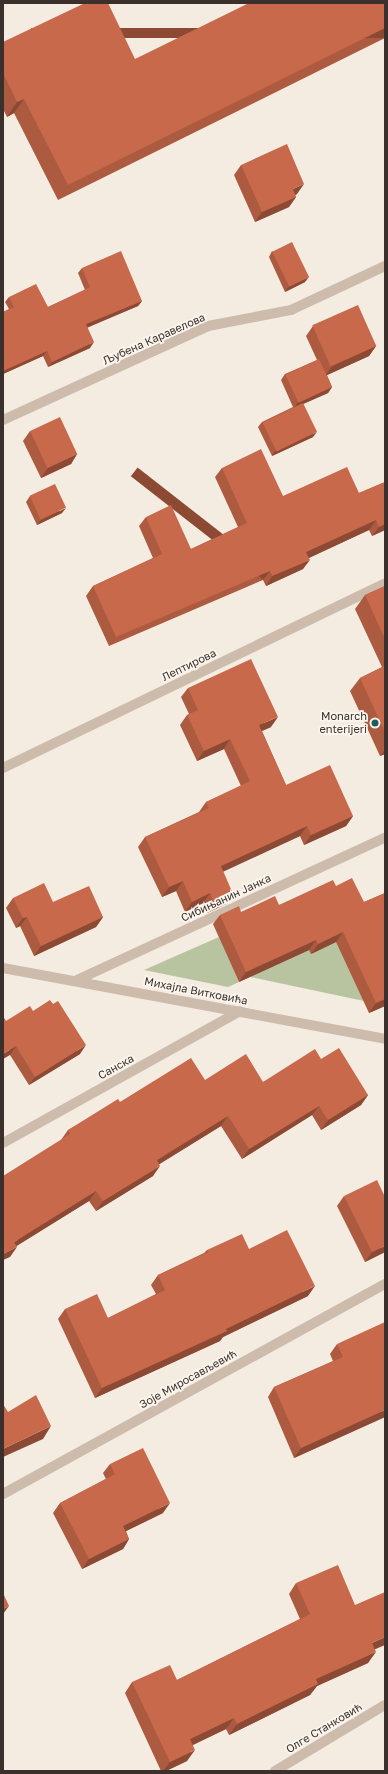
<!DOCTYPE html>
<meta charset="utf-8">
<style>
body{margin:0}
#map{position:relative;width:388px;height:1774px;overflow:hidden;background:#f4ebe1;font-family:"Golos Text",sans-serif}
div>[style]{position:absolute}
.green>*{inset:0;background:#b8c4a0}
.street>*{height:10px;margin:-5px;padding:0 5px;transform-origin:5px;border-radius:5px;background:#cdbbac}
.wall>*{inset:0;background:#ac5a40}
.shaded-wall>*{inset:0;background:#8c4a34;transform-origin:0 0}
.building>*{inset:0;background:#c8694b;transform-origin:0 0}
.dots>*{width:11px;height:11px;translate:-50% -50%;box-sizing:border-box;border:2px solid #fbf5ee;border-radius:50%}
span{translate:-50% -50%;white-space:nowrap;text-align:center;line-height:1.15;-webkit-text-stroke:3.5px #fbf5ee;paint-order:stroke}
.street-label{font-size:11px;color:#3b302b}
.poi-label{font-size:11px;color:#3b302b}
.right{translate:-100% -50%;text-align:right}
.frame{position:absolute;inset:0;border:4px solid #3b302b;pointer-events:none}
</style>
<div id="map">
<div class="green">
<i style="clip-path:polygon(365px 929px,364px 1001px,250px 977px,291px 958px,284px 941px)"></i>
<i style="clip-path:polygon(219px 937px,239px 982px,228px 987px,144px 970px)"></i>
</div>
<div class="street">
<i style="left:3px;top:420px;width:226px;rotate:-24.6deg"></i>
<i style="left:208px;top:326px;width:85px;rotate:-10.9deg"></i>
<i style="left:291px;top:310px;width:104px;rotate:-25.1deg"></i>
<i style="left:3px;top:768px;width:424px;rotate:-25.8deg"></i>
<i style="left:3px;top:968px;width:389px;rotate:10.5deg"></i>
<i style="left:77px;top:980px;width:339px;rotate:-24.8deg"></i>
<i style="left:3px;top:1143px;width:271px;rotate:-29.1deg"></i>
<i style="left:3px;top:1494px;width:436px;rotate:-28.8deg"></i>
<i style="left:275px;top:1771px;width:128px;rotate:-31deg"></i>
</div>
<div class="wall">
<i style="clip-path:polygon(385px 3px,385px 38px,58px 200px,14px 113px,7px 117px,3px 109px,3px 42px,135px 59px)"></i>
<i style="clip-path:polygon(241px 165px,297px 194px,295px 195px,296px 197px,289px 207px,255px 222px,234px 175px)"></i>
<i style="clip-path:polygon(272px 251px,305px 282px,285px 292px,269px 257px)"></i>
<i style="clip-path:polygon(82px 268px,142px 301px,138px 306px,87px 327px,90px 348px,48px 367px,43px 356px,3px 374px,3px 312px,9px 309px,5px 302px,9px 297px,48px 307px,85px 290px,78px 273px)"></i>
<i style="clip-path:polygon(313px 326px,376px 346px,369px 356px,327px 375px,332px 387px,328px 393px,303px 404px,313px 437px,272px 456px,258px 427px,262px 422px,293px 407px,281px 380px,285px 374px,317px 360px,306px 336px)"></i>
<i style="clip-path:polygon(30px 431px,77px 454px,71px 464px,41px 478px,23px 441px)"></i>
<i style="clip-path:polygon(222px 468px,283px 496px,359px 493px,385px 482px,385px 530px,372px 536px,369px 530px,309px 558px,303px 569px,266px 586px,263px 580px,109px 646px,86px 596px,93px 586px,153px 558px,139px 526px,146px 517px,191px 549px,238px 527px,215px 477px)"></i>
<i style="clip-path:polygon(30px 496px,62px 513px,37px 525px,26px 502px)"></i>
<i style="clip-path:polygon(385px 586px,385px 754px,380px 756px,350px 691px,360px 678px,382px 667px,355px 609px,365px 595px)"></i>
<i style="clip-path:polygon(188px 688px,271px 727px,262px 731px,286px 785px,353px 816px,346px 826px,304px 845px,300px 836px,223px 871px,226px 904px,207px 913px,203px 903px,185px 912px,176px 891px,162px 897px,138px 847px,145px 837px,199px 812px,206px 802px,241px 786px,224px 749px,197px 761px,180px 725px,187px 715px,189px 714px,181px 697px)"></i>
<i style="clip-path:polygon(336px 886px,364px 902px,385px 893px,385px 1006px,369px 1013px,336px 942px,311px 954px,309px 950px,239px 982px,213px 924px,220px 915px,241px 912px,279px 905px)"></i>
<i style="clip-path:polygon(13px 898px,53px 902px,103px 917px,96px 927px,34px 956px,20px 926px,16px 928px,6px 908px)"></i>
<i style="clip-path:polygon(33px 1011px,80px 1054px,29px 1085px,10px 1055px,6px 1021px)"></i>
<i style="clip-path:polygon(321px 1059px,368px 1095px,361px 1105px,321px 1130px,312px 1115px,242px 1159px,221px 1126px,159px 1164px,153px 1176px,96px 1211px,89px 1201px,16px 1246px,10px 1257px,61px 1140px,68px 1130px,120px 1102px,205px 1080px,263px 1082px)"></i>
<i style="clip-path:polygon(344px 1196px,385px 1252px,365px 1262px,337px 1206px)"></i>
<i style="clip-path:polygon(249px 1249px,308px 1296px,223px 1337px,220px 1341px,95px 1398px,58px 1319px,65px 1309px,108px 1318px,156px 1294px,151px 1285px,158px 1275px,204px 1253px,207px 1250px)"></i>
<i style="clip-path:polygon(337px 1344px,385px 1417px,294px 1458px,268px 1397px,274px 1387px,333px 1361px,330px 1354px)"></i>
<i style="clip-path:polygon(110px 1464px,163px 1513px,126px 1531px,129px 1539px,123px 1549px,82px 1569px,53px 1513px,60px 1503px,106px 1479px,103px 1473px)"></i>
<i style="clip-path:polygon(296px 1583px,375px 1650px,368px 1663px,317px 1686px,310px 1695px,229px 1735px,226px 1729px,193px 1745px,187px 1761px,166px 1771px,161px 1771px,125px 1693px,132px 1682px,177px 1680px,300px 1619px,289px 1594px)"></i>
</div>
<div class="shaded-wall">
<i style="left:385px;top:28px;width:10px;height:354px;rotate:90deg"></i>
<i style="clip-path:polygon(24px 99px,14px 113px,7px 117px,17px 102px)"></i>
<i style="clip-path:polygon(304px 184px,297px 194px,286px 199px,293px 189px)"></i>
<i style="clip-path:polygon(296px 197px,289px 207px,255px 222px,262px 212px)"></i>
<i style="clip-path:polygon(309px 277px,305px 282px,285px 292px,289px 286px)"></i>
<i style="clip-path:polygon(142px 301px,138px 306px,82px 330px,86px 324px)"></i>
<i style="clip-path:polygon(94px 342px,90px 348px,48px 367px,52px 362px)"></i>
<i style="clip-path:polygon(376px 346px,369px 356px,325px 376px,332px 366px)"></i>
<i style="clip-path:polygon(47px 351px,43px 356px,3px 374px,3px 371px)"></i>
<i style="clip-path:polygon(332px 387px,328px 393px,294px 408px,298px 402px)"></i>
<i style="clip-path:polygon(317px 432px,313px 437px,272px 456px,275px 451px)"></i>
<i style="clip-path:polygon(77px 454px,71px 464px,41px 478px,48px 468px)"></i>
<i style="clip-path:polygon(66px 508px,62px 513px,37px 525px,41px 520px)"></i>
<i style="clip-path:polygon(376px 520px,369px 530px,300px 562px,306px 552px)"></i>
<i style="clip-path:polygon(385px 524px,385px 530px,372px 536px,379px 527px)"></i>
<i style="clip-path:polygon(310px 560px,303px 569px,266px 586px,272px 576px)"></i>
<i style="left:270px;top:571px;width:11px;height:168px;rotate:128deg"></i>
<i style="clip-path:polygon(278px 717px,271px 727px,252px 735px,259px 725px)"></i>
<i style="clip-path:polygon(230px 739px,224px 749px,197px 761px,204px 751px)"></i>
<i style="clip-path:polygon(385px 750px,385px 754px,380px 756px)"></i>
<i style="clip-path:polygon(353px 816px,346px 826px,304px 845px,311px 835px)"></i>
<i style="clip-path:polygon(307px 826px,300px 836px,214px 876px,221px 866px)"></i>
<i style="clip-path:polygon(183px 881px,176px 891px,162px 897px,169px 887px)"></i>
<i style="clip-path:polygon(210px 893px,203px 903px,185px 912px,192px 902px)"></i>
<i style="clip-path:polygon(233px 894px,226px 904px,207px 913px,214px 903px)"></i>
<i style="clip-path:polygon(27px 917px,20px 926px,16px 928px,23px 918px)"></i>
<i style="clip-path:polygon(103px 917px,96px 927px,34px 956px,41px 946px)"></i>
<i style="clip-path:polygon(343px 932px,336px 942px,311px 954px,318px 944px)"></i>
<i style="clip-path:polygon(316px 940px,309px 950px,239px 982px,246px 972px)"></i>
<i style="clip-path:polygon(385px 999px,385px 1006px,369px 1013px,376px 1003px)"></i>
<i style="clip-path:polygon(86px 1045px,80px 1054px,29px 1085px,35px 1077px)"></i>
<i style="clip-path:polygon(16px 1046px,10px 1055px,3px 1059px,3px 1054px)"></i>
<i style="clip-path:polygon(368px 1095px,361px 1105px,321px 1130px,328px 1120px)"></i>
<i style="clip-path:polygon(319px 1106px,312px 1115px,242px 1159px,249px 1149px)"></i>
<i style="clip-path:polygon(228px 1116px,221px 1126px,150px 1170px,157px 1160px)"></i>
<i style="clip-path:polygon(160px 1166px,153px 1176px,96px 1211px,103px 1201px)"></i>
<i style="clip-path:polygon(96px 1191px,89px 1201px,7px 1252px,14px 1242px)"></i>
<i style="clip-path:polygon(385px 1246px,385px 1252px,365px 1262px,372px 1252px)"></i>
<i style="clip-path:polygon(17px 1247px,10px 1257px,3px 1260px,3px 1254px)"></i>
<i style="clip-path:polygon(315px 1286px,308px 1296px,223px 1337px,220px 1341px,95px 1398px,102px 1388px)"></i>
<i style="clip-path:polygon(385px 1410px,385px 1417px,294px 1458px,301px 1448px)"></i>
<i style="clip-path:polygon(51px 1426px,43px 1439px,3px 1457px,3px 1449px)"></i>
<i style="clip-path:polygon(170px 1503px,163px 1513px,116px 1536px,123px 1526px)"></i>
<i style="clip-path:polygon(129px 1539px,123px 1549px,82px 1569px,89px 1559px)"></i>
<i style="clip-path:polygon(9px 1606px,3px 1614px,3px 1609px)"></i>
<i style="clip-path:polygon(385px 1637px,385px 1645px,364px 1654px,372px 1643px)"></i>
<i style="clip-path:polygon(376px 1652px,368px 1663px,317px 1686px,310px 1695px,229px 1735px,237px 1724px,316px 1679px)"></i>
<i style="clip-path:polygon(234px 1718px,226px 1729px,182px 1750px,190px 1739px)"></i>
<i style="clip-path:polygon(195px 1750px,187px 1761px,166px 1771px,163px 1771px,170px 1762px)"></i>
</div>
<div class="building">
<i style="clip-path:polygon(85px 3px,108px 3px,135px 59px,249px 3px,385px 3px,385px 28px,68px 185px,24px 99px,17px 102px,3px 73px,3px 42px)"></i>
<i style="clip-path:polygon(287px 144px,304px 184px,293px 189px,296px 197px,262px 212px,241px 165px)"></i>
<i style="left:292px;top:242px;width:39px;height:22px;rotate:64deg"></i>
<i style="clip-path:polygon(121px 251px,142px 301px,86px 324px,94px 342px,52px 362px,47px 351px,3px 371px,3px 312px,14px 307px,9px 297px,36px 284px,48px 307px,90px 287px,82px 268px)"></i>
<i style="left:358px;top:305px;width:45px;height:50px;rotate:66deg"></i>
<i style="left:319px;top:359px;width:31px;height:37px;rotate:65deg"></i>
<i style="left:303px;top:403px;width:32px;height:45px;rotate:64deg"></i>
<i style="left:60px;top:417px;width:41px;height:33px;rotate:65deg"></i>
<i style="clip-path:polygon(261px 449px,283px 496px,347px 467px,359px 493px,385px 482px,385px 524px,379px 527px,376px 520px,306px 552px,310px 560px,272px 576px,270px 571px,116px 637px,93px 586px,162px 554px,146px 517px,171px 505px,191px 549px,247px 523px,222px 468px)"></i>
<i style="left:55px;top:484px;width:26px;height:28px;rotate:65deg"></i>
<i style="clip-path:polygon(385px 586px,385px 639px,365px 595px)"></i>
<i style="clip-path:polygon(251px 659px,278px 717px,259px 725px,286px 785px,330px 765px,353px 816px,311px 835px,307px 826px,221px 866px,233px 894px,214px 903px,210px 893px,192px 902px,183px 881px,169px 887px,145px 837px,209px 808px,206px 802px,250px 781px,230px 739px,204px 751px,187px 715px,198px 710px,188px 688px)"></i>
<i style="clip-path:polygon(385px 666px,385px 732px,360px 678px)"></i>
<i style="clip-path:polygon(352px 878px,364px 902px,385px 893px,385px 999px,376px 1003px,343px 932px,318px 944px,316px 940px,246px 972px,220px 915px,239px 906px,241px 912px,275px 896px,279px 905px,333px 880px,336px 886px)"></i>
<i style="clip-path:polygon(44px 883px,53px 902px,89px 886px,103px 917px,41px 946px,27px 917px,23px 918px,13px 898px)"></i>
<i style="clip-path:polygon(50px 1000px,53px 1004px,58px 1001px,86px 1045px,35px 1077px,16px 1046px,3px 1054px,3px 1016px,6px 1021px,30px 1006px,33px 1011px)"></i>
<i style="clip-path:polygon(339px 1048px,368px 1095px,328px 1120px,319px 1106px,249px 1149px,228px 1116px,157px 1160px,160px 1166px,103px 1201px,96px 1191px,14px 1242px,17px 1247px,3px 1254px,3px 1176px,70px 1134px,68px 1130px,118px 1099px,120px 1102px,191px 1058px,205px 1080px,246px 1054px,263px 1082px,315px 1049px,321px 1059px)"></i>
<i style="clip-path:polygon(377px 1180px,385px 1197px,385px 1246px,372px 1252px,344px 1196px)"></i>
<i style="clip-path:polygon(287px 1230px,315px 1286px,226px 1329px,227px 1331px,102px 1388px,65px 1309px,97px 1294px,108px 1318px,165px 1290px,158px 1275px,208px 1252px,207px 1250px,242px 1234px,249px 1249px)"></i>
<i style="clip-path:polygon(385px 1322px,385px 1410px,301px 1448px,274px 1387px,343px 1357px,337px 1344px)"></i>
<i style="clip-path:polygon(36px 1395px,51px 1426px,3px 1449px,3px 1404px,8px 1412px)"></i>
<i style="clip-path:polygon(143px 1448px,170px 1503px,123px 1526px,129px 1539px,89px 1559px,60px 1503px,115px 1474px,110px 1464px)"></i>
<i style="clip-path:polygon(338px 1565px,355px 1605px,385px 1592px,385px 1637px,372px 1643px,376px 1652px,316px 1679px,318px 1684px,237px 1724px,234px 1718px,190px 1739px,195px 1750px,170px 1762px,132px 1682px,170px 1665px,177px 1680px,310px 1614px,296px 1583px)"></i>
<i style="clip-path:polygon(3px 1593px,9px 1606px,3px 1609px)"></i>
</div>
<div class="dots">
<i style="left:375px;top:723px;background:#1f5a5e"></i>
</div>
<div class="street-label">
<span style="left:154px;top:339px;rotate:-24deg">Љубена Каравелова</span>
<span style="left:189px;top:665px;rotate:-26deg">Лептирова</span>
<span style="left:226px;top:898px;rotate:-25deg">Сибињанин Јанка</span>
<span style="left:196px;top:991px;rotate:11deg">Михајла Витковића</span>
<span style="left:116px;top:1067px;rotate:-29deg">Санска</span>
<span style="left:188px;top:1379px;rotate:-29deg">Зоје Миросављевић</span>
<span style="left:324px;top:1728px;rotate:-31deg">Олге Станковић</span>
</div>
<div class="poi-label">
<span class="right" style="left:367px;top:723px">Monarch<br>enterijeri</span>
</div>
<div class="frame"></div>
</div>
